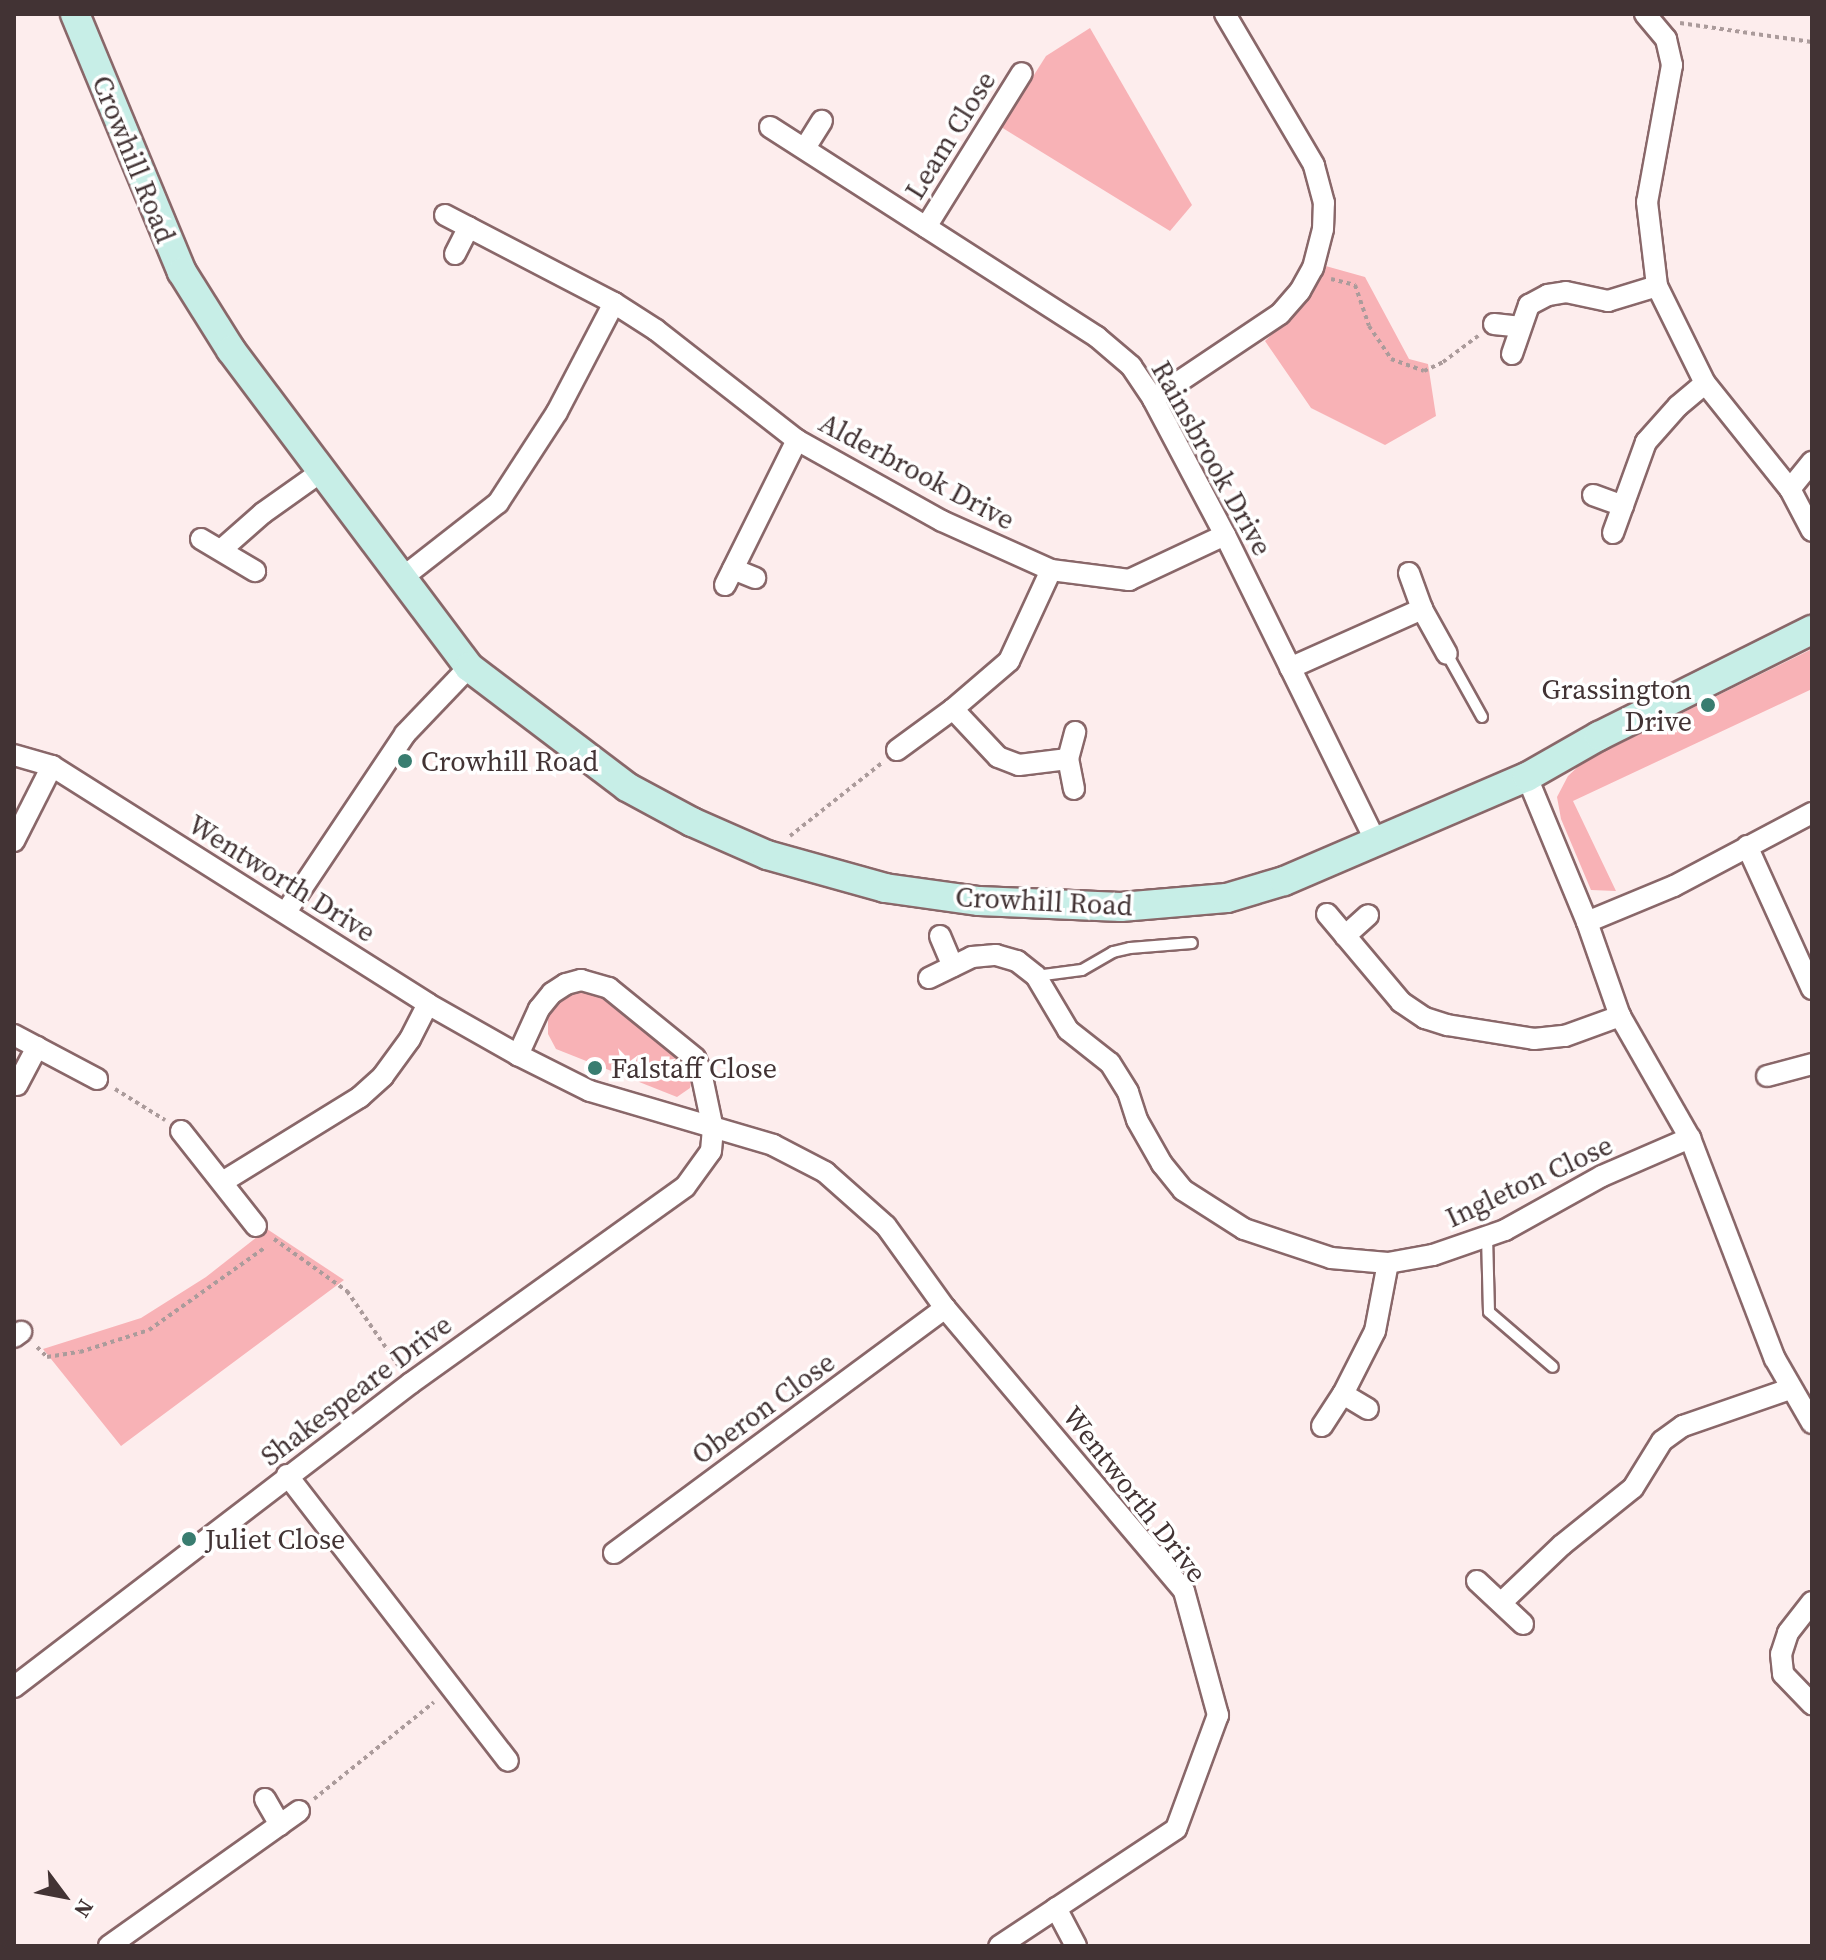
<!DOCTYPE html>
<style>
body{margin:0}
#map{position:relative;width:1826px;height:1960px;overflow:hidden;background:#fdeded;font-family:"Source Serif 4",serif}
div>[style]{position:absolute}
.green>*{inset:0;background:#f8b2b6}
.path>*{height:4px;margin-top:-2px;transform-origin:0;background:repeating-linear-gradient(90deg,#ab9b9b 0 4px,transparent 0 8px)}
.roads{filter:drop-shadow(2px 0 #896769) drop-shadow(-2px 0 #896769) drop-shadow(0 2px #896769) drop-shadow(0 -2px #896769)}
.lane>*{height:10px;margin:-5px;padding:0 5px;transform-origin:5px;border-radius:5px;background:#fff}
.street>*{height:20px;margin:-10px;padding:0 10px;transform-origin:10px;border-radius:10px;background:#fff}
.secondary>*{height:28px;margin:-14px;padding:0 14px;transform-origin:14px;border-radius:14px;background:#c7eee7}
.dots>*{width:22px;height:22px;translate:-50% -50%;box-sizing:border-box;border:4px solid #fff;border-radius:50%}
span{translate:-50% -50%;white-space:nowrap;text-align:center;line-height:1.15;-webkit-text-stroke:7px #fff;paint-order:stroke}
.street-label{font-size:28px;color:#423334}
.poi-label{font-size:28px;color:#423334}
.right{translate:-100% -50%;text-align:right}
.left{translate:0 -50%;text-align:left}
.frame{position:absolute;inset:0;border:16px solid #423334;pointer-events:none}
.north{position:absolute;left:24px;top:1856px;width:80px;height:80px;-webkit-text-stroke:6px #fff;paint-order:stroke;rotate:122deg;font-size:22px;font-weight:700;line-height:32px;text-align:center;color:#423334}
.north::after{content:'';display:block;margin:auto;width:28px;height:36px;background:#423334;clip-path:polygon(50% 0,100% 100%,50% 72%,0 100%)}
</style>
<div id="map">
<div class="green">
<i style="clip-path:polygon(1090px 28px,1192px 205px,1170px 231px,1001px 127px,1046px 56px)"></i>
<i style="clip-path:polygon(1322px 265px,1365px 277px,1409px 359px,1428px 364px,1436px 416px,1385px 445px,1311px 408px,1265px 341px,1287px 320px)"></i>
<i style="clip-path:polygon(1812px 649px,1812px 689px,1573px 801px,1616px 891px,1591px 890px,1561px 819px,1557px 797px,1568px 776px,1583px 762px)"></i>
<i style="clip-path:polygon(580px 991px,600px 997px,686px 1065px,692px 1078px,690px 1088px,677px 1097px,556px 1049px,548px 1034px,548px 1018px,560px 999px)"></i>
<i style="clip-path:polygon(267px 1229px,344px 1280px,121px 1446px,43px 1349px,141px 1318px,206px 1277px)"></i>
</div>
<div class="path">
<i style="left:1680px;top:23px;width:133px;rotate:8.2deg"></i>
<i style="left:1331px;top:279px;width:25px;rotate:14deg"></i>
<i style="left:1355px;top:285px;width:43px;rotate:71.1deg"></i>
<i style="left:1369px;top:326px;width:40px;rotate:56deg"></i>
<i style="left:1391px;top:359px;width:35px;rotate:20deg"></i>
<i style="left:1424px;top:371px;width:21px;rotate:-25deg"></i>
<i style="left:1443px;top:362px;width:44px;rotate:-36.6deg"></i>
<i style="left:790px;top:836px;width:119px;rotate:-38.5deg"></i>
<i style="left:115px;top:1089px;width:59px;rotate:31.8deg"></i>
<i style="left:274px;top:1239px;width:90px;rotate:35.5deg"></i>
<i style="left:347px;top:1291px;width:93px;rotate:55.5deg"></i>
<i style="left:37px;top:1347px;width:14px;rotate:45deg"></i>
<i style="left:47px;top:1357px;width:33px;rotate:-9deg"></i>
<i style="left:80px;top:1352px;width:72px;rotate:-17.7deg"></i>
<i style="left:149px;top:1330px;width:143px;rotate:-35.4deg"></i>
<i style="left:314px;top:1799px;width:154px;rotate:-38.9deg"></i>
</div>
<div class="roads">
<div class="lane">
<i style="left:1447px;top:654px;width:72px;rotate:60.9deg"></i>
<i style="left:1036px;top:976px;width:46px;rotate:-7.4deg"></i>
<i style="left:1082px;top:970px;width:36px;rotate:-30deg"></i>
<i style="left:1113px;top:952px;width:17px;rotate:-13deg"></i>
<i style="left:1130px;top:948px;width:62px;rotate:-4.6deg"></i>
<i style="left:1487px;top:1236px;width:76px;rotate:88.5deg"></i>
<i style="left:1489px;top:1312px;width:84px;rotate:40.7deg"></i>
</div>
<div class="street">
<i style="left:1645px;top:14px;width:33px;rotate:50deg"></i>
<i style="left:1666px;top:39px;width:27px;rotate:77deg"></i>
<i style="left:1672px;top:65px;width:139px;rotate:100.3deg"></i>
<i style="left:1647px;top:202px;width:85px;rotate:83.2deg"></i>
<i style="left:1657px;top:286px;width:108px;rotate:63.7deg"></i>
<i style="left:1705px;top:383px;width:136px;rotate:51.3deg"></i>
<i style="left:1790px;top:489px;width:47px;rotate:62.4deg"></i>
<i style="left:770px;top:127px;width:389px;rotate:32.7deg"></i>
<i style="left:1097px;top:337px;width:45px;rotate:40.5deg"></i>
<i style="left:1131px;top:366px;width:40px;rotate:56deg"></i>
<i style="left:1153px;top:399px;width:154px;rotate:62.1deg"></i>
<i style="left:1225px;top:535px;width:342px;rotate:63.8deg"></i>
<i style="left:805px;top:148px;width:32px;rotate:-58deg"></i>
<i style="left:445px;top:215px;width:191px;rotate:27.5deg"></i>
<i style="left:614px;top:303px;width:50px;rotate:32.7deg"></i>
<i style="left:656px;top:330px;width:179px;rotate:38deg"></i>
<i style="left:797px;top:440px;width:166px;rotate:29.2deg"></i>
<i style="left:942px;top:521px;width:120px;rotate:24.2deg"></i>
<i style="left:1051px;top:570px;width:79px;rotate:7.3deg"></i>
<i style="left:1129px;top:580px;width:106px;rotate:-25.1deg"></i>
<i style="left:926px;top:227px;width:181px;rotate:-58.1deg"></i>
<i style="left:455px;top:254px;width:30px;rotate:-63deg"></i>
<i style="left:1494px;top:324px;width:27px;rotate:6deg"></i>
<i style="left:1512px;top:354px;width:52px;rotate:-70.9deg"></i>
<i style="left:1529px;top:305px;width:21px;rotate:-28deg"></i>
<i style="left:1548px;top:295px;width:18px;rotate:-9deg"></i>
<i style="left:1566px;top:292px;width:43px;rotate:12.1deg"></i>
<i style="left:1608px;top:301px;width:51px;rotate:-17deg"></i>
<i style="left:1153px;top:399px;width:153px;rotate:-33.8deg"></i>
<i style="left:1280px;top:314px;width:30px;rotate:-49deg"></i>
<i style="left:1300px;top:291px;width:26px;rotate:-61deg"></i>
<i style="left:1313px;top:268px;width:40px;rotate:-75.6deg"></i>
<i style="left:1323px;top:229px;width:26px;rotate:-88deg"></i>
<i style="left:1324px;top:203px;width:39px;rotate:-105deg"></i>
<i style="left:1314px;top:165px;width:175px;rotate:-120.5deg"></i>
<i style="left:1790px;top:489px;width:35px;rotate:-51deg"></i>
<i style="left:1593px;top:495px;width:32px;rotate:20deg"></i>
<i style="left:1613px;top:533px;width:97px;rotate:-70.1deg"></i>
<i style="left:1646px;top:442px;width:48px;rotate:-48.4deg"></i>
<i style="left:1678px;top:406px;width:35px;rotate:-40deg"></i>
<i style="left:201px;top:539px;width:63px;rotate:30.7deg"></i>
<i style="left:221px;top:550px;width:56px;rotate:-41.4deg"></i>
<i style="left:263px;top:513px;width:72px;rotate:-35.4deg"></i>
<i style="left:733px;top:569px;width:24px;rotate:22deg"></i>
<i style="left:1409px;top:573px;width:38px;rotate:70deg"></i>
<i style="left:1422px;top:609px;width:51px;rotate:60.9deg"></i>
<i style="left:402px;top:578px;width:122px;rotate:-38deg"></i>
<i style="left:498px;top:503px;width:108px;rotate:-57deg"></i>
<i style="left:557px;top:412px;width:123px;rotate:-62.4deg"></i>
<i style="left:725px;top:585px;width:162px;rotate:-63.6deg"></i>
<i style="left:1290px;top:668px;width:145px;rotate:-24.1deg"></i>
<i style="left:953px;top:709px;width:66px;rotate:46.8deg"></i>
<i style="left:998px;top:757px;width:22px;rotate:21deg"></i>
<i style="left:1019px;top:765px;width:49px;rotate:-7deg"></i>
<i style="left:897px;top:750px;width:69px;rotate:-36.2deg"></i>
<i style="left:953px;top:709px;width:74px;rotate:-40.6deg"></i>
<i style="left:1009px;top:661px;width:100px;rotate:-65.2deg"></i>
<i style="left:14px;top:755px;width:40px;rotate:16deg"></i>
<i style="left:52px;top:766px;width:445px;rotate:32.3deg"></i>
<i style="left:428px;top:1004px;width:103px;rotate:29.5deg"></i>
<i style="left:518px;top:1055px;width:80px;rotate:26.6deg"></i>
<i style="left:590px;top:1091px;width:191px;rotate:16.4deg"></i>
<i style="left:773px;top:1145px;width:59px;rotate:27.4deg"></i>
<i style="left:825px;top:1172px;width:81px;rotate:41.5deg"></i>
<i style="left:886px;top:1226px;width:101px;rotate:54.3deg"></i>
<i style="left:945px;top:1308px;width:370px;rotate:49.8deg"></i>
<i style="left:1184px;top:1591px;width:129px;rotate:74.7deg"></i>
<i style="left:1218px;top:1715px;width:121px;rotate:110.2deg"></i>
<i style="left:1176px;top:1829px;width:212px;rotate:146.5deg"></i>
<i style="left:1527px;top:777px;width:157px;rotate:67.5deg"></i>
<i style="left:1587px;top:922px;width:100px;rotate:70.7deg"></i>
<i style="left:1620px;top:1016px;width:141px;rotate:60.2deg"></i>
<i style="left:1690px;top:1138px;width:237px;rotate:69deg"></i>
<i style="left:1775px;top:1359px;width:74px;rotate:60deg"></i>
<i style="left:1074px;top:789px;width:31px;rotate:-101deg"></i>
<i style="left:1068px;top:759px;width:28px;rotate:-75deg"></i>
<i style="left:14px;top:841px;width:84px;rotate:-63.1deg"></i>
<i style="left:1747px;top:846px;width:157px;rotate:65.6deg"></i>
<i style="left:286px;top:912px;width:214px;rotate:-56.2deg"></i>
<i style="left:405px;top:734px;width:93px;rotate:-46.3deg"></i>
<i style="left:1327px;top:914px;width:115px;rotate:49.9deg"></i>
<i style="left:1401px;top:1002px;width:29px;rotate:34deg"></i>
<i style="left:1425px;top:1018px;width:23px;rotate:18deg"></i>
<i style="left:1447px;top:1025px;width:88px;rotate:9.1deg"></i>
<i style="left:1534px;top:1039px;width:31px;rotate:-6deg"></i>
<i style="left:1565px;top:1036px;width:59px;rotate:-20deg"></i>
<i style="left:1587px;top:922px;width:94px;rotate:-22.5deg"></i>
<i style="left:1674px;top:886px;width:156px;rotate:-27.9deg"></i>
<i style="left:940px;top:936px;width:33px;rotate:67deg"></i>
<i style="left:1345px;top:936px;width:31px;rotate:-42deg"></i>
<i style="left:929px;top:978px;width:48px;rotate:-26deg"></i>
<i style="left:972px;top:957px;width:24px;rotate:-5deg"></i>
<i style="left:996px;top:955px;width:22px;rotate:16deg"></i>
<i style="left:1017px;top:961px;width:24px;rotate:38deg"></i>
<i style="left:1036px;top:976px;width:63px;rotate:59.3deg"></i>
<i style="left:1068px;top:1030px;width:53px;rotate:38.2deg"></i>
<i style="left:1110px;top:1063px;width:34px;rotate:58deg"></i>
<i style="left:1128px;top:1092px;width:29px;rotate:72deg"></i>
<i style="left:1137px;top:1120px;width:51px;rotate:60.4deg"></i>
<i style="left:1162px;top:1164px;width:33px;rotate:51deg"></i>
<i style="left:1183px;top:1190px;width:72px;rotate:32.6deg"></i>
<i style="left:1244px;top:1229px;width:92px;rotate:18.4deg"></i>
<i style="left:1331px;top:1258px;width:57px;rotate:5deg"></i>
<i style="left:1388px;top:1263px;width:46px;rotate:-10.1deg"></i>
<i style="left:1433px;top:1255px;width:76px;rotate:-19.1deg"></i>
<i style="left:1505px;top:1230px;width:111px;rotate:-29.1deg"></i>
<i style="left:1602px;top:1176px;width:96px;rotate:-23.4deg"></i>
<i style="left:14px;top:1035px;width:94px;rotate:27.9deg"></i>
<i style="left:1767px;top:1076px;width:47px;rotate:-14.9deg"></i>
<i style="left:17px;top:1085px;width:43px;rotate:-62.2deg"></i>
<i style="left:181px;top:1131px;width:121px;rotate:51.7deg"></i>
<i style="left:224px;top:1181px;width:160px;rotate:-31.7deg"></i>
<i style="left:360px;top:1097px;width:31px;rotate:-42deg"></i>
<i style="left:383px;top:1076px;width:46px;rotate:-53.9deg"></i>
<i style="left:410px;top:1039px;width:39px;rotate:-63deg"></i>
<i style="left:14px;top:1337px;width:9px;rotate:-36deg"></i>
<i style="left:1343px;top:1394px;width:29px;rotate:31deg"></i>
<i style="left:1322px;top:1426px;width:38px;rotate:-57deg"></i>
<i style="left:1343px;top:1394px;width:71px;rotate:-63.1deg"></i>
<i style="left:1375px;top:1331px;width:69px;rotate:-79.2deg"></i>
<i style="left:287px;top:1475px;width:361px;rotate:52.3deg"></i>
<i style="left:614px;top:1553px;width:412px;rotate:-36.5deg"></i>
<i style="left:1477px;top:1581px;width:63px;rotate:43.1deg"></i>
<i style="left:1502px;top:1602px;width:83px;rotate:-43.5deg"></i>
<i style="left:1562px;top:1545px;width:91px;rotate:-38.8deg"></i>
<i style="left:1633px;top:1488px;width:55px;rotate:-58.3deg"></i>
<i style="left:1662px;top:1441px;width:26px;rotate:-36deg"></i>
<i style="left:1683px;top:1426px;width:113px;rotate:-19.1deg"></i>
<i style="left:1812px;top:1602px;width:39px;rotate:128deg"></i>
<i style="left:1788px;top:1633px;width:22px;rotate:108deg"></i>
<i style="left:1781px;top:1654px;width:20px;rotate:84deg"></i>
<i style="left:1783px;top:1674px;width:42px;rotate:46deg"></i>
<i style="left:14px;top:1687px;width:500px;rotate:-37.44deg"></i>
<i style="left:411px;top:1383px;width:337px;rotate:-35.6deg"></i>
<i style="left:685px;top:1187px;width:44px;rotate:-54.2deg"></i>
<i style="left:711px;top:1151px;width:22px;rotate:-85deg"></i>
<i style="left:713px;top:1129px;width:58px;rotate:-101.9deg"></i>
<i style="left:701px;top:1072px;width:15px;rotate:-113deg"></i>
<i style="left:695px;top:1058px;width:111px;rotate:-140.9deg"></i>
<i style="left:609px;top:988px;width:29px;rotate:-164deg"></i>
<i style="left:581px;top:980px;width:16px;rotate:165deg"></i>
<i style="left:566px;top:984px;width:17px;rotate:147deg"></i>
<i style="left:552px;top:993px;width:21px;rotate:129deg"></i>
<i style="left:539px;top:1009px;width:51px;rotate:114.5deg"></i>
<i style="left:265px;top:1799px;width:30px;rotate:60deg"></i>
<i style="left:1056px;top:1908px;width:43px;rotate:62.2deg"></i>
<i style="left:109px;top:1946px;width:233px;rotate:-35.4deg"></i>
</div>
<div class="secondary">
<i style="left:75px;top:14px;width:279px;rotate:67.5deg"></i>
<i style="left:182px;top:272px;width:92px;rotate:57.9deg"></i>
<i style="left:231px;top:350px;width:396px;rotate:53.1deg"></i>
<i style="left:469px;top:667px;width:198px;rotate:37.2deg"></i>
<i style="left:627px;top:787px;width:74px;rotate:28.3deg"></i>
<i style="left:692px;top:822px;width:82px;rotate:23.7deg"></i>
<i style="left:767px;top:855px;width:123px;rotate:15.6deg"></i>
<i style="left:885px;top:888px;width:95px;rotate:7.9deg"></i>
<i style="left:979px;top:901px;width:142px;rotate:2.4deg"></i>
<i style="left:1121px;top:907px;width:106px;rotate:-4.9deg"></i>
<i style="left:1227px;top:898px;width:59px;rotate:-16.6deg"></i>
<i style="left:1284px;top:881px;width:264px;rotate:-23.2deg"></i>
<i style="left:1527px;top:777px;width:83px;rotate:-29.7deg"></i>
<i style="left:1599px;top:736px;width:238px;rotate:-26.5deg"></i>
</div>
</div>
<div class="dots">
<i style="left:1708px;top:705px;background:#397d70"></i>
<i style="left:405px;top:761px;background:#397d70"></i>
<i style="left:595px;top:1068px;background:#397d70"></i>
<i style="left:189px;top:1539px;background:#397d70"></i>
</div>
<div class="street-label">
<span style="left:950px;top:135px;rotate:-58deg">Leam Close</span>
<span style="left:134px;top:159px;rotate:68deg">Crowhill Road</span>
<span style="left:1212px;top:458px;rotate:61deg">Rainsbrook Drive</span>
<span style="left:917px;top:471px;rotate:28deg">Alderbrook Drive</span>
<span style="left:282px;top:878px;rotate:32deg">Wentworth Drive</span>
<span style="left:1044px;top:901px;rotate:3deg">Crowhill Road</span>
<span style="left:1529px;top:1181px;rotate:-25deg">Ingleton Close</span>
<span style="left:356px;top:1390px;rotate:-37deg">Shakespeare Drive</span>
<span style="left:763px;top:1408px;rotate:-36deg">Oberon Close</span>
<span style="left:1135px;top:1494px;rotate:52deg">Wentworth Drive</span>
</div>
<div class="poi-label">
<span class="right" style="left:1692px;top:705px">Grassington<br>Drive</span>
<span class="left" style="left:421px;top:761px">Crowhill Road</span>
<span class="left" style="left:611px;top:1068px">Falstaff Close</span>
<span class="left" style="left:205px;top:1539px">Juliet Close</span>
</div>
<div class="frame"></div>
<div class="north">N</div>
</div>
